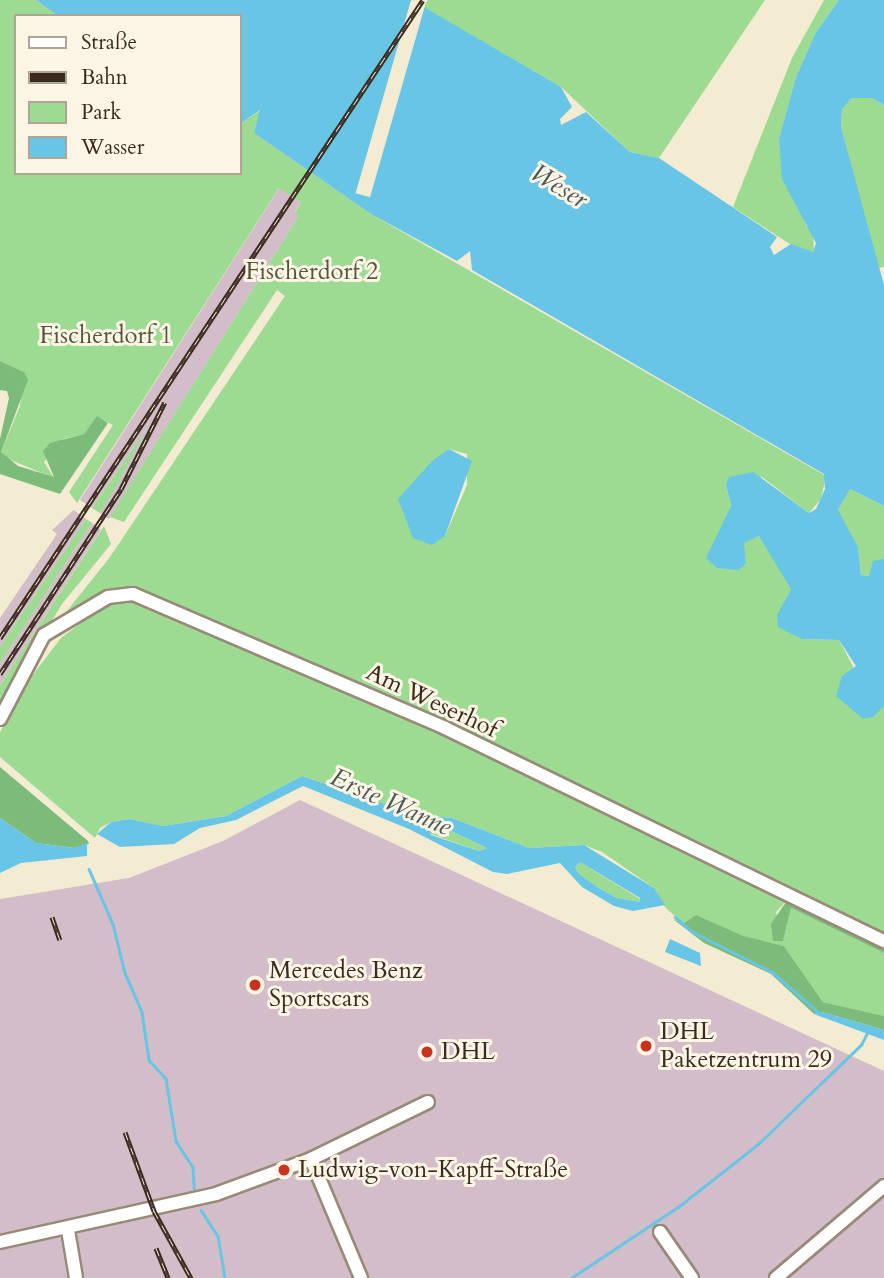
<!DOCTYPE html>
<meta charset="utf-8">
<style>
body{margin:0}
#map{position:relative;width:884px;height:1278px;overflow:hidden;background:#f3ebd2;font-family:Cardo,serif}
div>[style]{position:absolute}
.industrial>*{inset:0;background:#d2bdc8}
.green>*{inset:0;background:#9cdb91}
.forest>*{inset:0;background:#7dbb7b}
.water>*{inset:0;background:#68c5e6}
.pier>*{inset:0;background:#f3ebd2;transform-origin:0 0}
.stream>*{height:2.5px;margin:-1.25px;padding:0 1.25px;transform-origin:1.25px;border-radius:1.25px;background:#68c5e6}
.roads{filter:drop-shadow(2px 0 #978a78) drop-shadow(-2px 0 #978a78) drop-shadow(0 2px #978a78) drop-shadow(0 -2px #978a78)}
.minor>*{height:12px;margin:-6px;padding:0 6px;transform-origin:6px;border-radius:6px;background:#fff}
.rail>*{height:5px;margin-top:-2.5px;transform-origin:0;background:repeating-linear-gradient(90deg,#fcf5e5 0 8px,#3b2a1e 0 16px);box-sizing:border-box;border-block:2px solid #3b2a1e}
.dots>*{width:19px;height:19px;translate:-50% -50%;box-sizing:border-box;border:4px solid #fcf5e5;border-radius:50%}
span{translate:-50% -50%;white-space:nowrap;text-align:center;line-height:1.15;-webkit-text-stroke:6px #fcf5e5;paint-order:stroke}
.park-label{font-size:24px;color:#53563b}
.street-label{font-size:24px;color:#3b2a1e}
.poi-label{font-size:24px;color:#3b2a1e}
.left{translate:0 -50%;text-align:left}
.water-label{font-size:26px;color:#48585a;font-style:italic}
.legend{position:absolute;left:14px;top:14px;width:228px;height:161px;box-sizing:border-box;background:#fcf5e5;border:2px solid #afa495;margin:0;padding:9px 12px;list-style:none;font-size:21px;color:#3b2a1e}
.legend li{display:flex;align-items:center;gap:14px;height:35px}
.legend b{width:35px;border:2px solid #afa495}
</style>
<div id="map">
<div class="industrial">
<i style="clip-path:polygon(280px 187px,301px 202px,295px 212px,299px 216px,109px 519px,100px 513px,147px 428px,92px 508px,80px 500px)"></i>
<i style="clip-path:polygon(74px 510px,86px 519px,0 647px,0 618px,57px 534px,52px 530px)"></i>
<i style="clip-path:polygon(92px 523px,101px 530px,0 685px,0 663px)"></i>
<i style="clip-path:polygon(300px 800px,884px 1071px,884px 1278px,0 1278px,0 899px,129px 878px,223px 841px)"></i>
</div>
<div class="green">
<i style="clip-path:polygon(evenodd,0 0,36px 0,58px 16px,16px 16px,16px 173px,240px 173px,240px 124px,261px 110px,254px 133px,371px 214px,826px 476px,821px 499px,809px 513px,762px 477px,726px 485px,731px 506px,720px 535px,746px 563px,743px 543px,759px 536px,766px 542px,789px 582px,791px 589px,784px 602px,802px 639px,839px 640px,876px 710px,884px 706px,884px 939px,447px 727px,159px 601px,126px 591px,67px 620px,63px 616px,110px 557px,285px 296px,277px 290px,124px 522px,110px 517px,299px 216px,295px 213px,301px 202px,279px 188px,77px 503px,69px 492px,113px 425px,97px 417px,84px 434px,63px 439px,44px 462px,54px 478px,6px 458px,1px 452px,20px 406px,24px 372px,0 361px,0 0,449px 449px,467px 454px,467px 485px,445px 536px,422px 472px,449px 449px)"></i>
<i style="clip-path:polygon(428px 0,765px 0,659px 158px,630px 152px,561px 87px,423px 7px)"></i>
<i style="clip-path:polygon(824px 0,839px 0,816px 32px,796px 77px,779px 140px,806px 225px,813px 232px,814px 252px,799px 250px,733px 207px,792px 58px)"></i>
<i style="clip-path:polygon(852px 98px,873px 98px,884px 105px,884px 267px,877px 268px,841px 127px,842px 109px)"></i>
<i style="clip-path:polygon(147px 428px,119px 482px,100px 513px,92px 508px)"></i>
<i style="clip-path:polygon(850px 489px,884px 506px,884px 559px,869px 576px,861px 575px,858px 547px,839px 519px,838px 510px)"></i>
<i style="clip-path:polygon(86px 519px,92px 523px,0 663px,0 647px)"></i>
<i style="clip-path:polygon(104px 526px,111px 544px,62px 604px,0 708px,0 685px)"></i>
<i style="clip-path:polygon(120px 600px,135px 600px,373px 701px,788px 899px,776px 912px,783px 941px,791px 908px,884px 953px,884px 1016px,823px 1002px,784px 946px,683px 924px,665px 907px,654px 888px,602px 852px,584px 845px,529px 848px,452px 818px,414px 814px,302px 776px,226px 816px,163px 826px,130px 819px,111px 822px,100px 828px,95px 838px,0 757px,0 732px,32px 676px,61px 638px,106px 604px)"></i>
<i style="clip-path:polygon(430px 829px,449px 830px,487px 848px,479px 851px,431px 834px)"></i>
<i style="clip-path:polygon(580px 862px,640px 899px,640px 902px,617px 898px,599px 888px,579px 874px,575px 867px)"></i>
</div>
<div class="forest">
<i style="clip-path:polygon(0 361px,24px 372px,28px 380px,1px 452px,18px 466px,54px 477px,43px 451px,50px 443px,84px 434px,97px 416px,108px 423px,60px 494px,0 474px,0 439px,9px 398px,7px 391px,0 390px)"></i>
<i style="clip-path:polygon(0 767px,88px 841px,89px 844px,74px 848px,36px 843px,0 818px)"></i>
<i style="clip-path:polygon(788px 899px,884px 947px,884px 953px,791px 908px,783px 941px,773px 941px,771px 924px)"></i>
<i style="clip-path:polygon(696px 915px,743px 936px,784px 946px,823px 1002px,884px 1016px,884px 1030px,822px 1012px,814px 1014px,771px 974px,704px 943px,673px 919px,683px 924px)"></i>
</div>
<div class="water">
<i style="clip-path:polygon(36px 0,412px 0,561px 87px,572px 107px,560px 119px,561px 125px,586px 112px,630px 152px,659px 158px,777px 237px,770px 247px,774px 255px,791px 244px,813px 252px,816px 243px,782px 179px,779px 139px,796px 77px,816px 32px,839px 0,884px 0,884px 105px,872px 98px,852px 98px,842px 109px,841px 127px,884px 285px,884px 506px,850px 489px,838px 510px,858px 547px,861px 575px,869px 576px,873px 561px,884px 559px,884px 706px,873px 717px,863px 719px,836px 696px,842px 676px,856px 666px,839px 640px,802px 639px,778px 627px,777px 615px,791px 589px,759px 536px,744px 543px,746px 563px,739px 570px,717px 568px,706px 558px,731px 506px,726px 485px,729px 477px,753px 472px,809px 513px,816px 509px,825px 489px,824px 474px,472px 270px,470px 251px,457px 261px,371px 214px,254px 133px,260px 110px,240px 124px,240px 16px,58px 16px)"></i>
<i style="clip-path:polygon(449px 449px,472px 461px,445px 536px,432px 545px,413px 538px,398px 499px,432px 461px)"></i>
<i style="clip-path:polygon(evenodd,302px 776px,414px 814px,452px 818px,529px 848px,584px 845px,654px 888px,665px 905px,633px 911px,614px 906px,582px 887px,560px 863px,507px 874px,493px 872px,409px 829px,303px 786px,236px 820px,200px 828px,174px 844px,120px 847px,97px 834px,111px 822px,130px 819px,163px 826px,226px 816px,302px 776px,430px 829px,449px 830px,487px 848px,479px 851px,431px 835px,430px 829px,302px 776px,580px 862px,640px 898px,640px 902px,617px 898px,599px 888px,579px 874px,575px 867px,580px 862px)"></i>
<i style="clip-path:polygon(0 818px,36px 843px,74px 848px,87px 843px,87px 856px,21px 863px,0 873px)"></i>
<i style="clip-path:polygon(670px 939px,700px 953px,701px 966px,665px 952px)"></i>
<i style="clip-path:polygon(822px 1012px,884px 1030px,884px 1040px,814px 1014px)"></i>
</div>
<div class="pier">
<i style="left:411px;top:0;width:15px;height:201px;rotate:16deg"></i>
</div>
<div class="stream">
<i style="left:89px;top:869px;width:60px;rotate:66.4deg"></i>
<i style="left:113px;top:924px;width:50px;rotate:76.2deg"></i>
<i style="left:125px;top:973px;width:43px;rotate:66.4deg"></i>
<i style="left:142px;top:1012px;width:49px;rotate:81.7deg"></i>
<i style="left:149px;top:1060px;width:25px;rotate:48deg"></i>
<i style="left:166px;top:1079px;width:63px;rotate:80.8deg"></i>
<i style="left:176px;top:1141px;width:31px;rotate:57deg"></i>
<i style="left:193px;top:1167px;width:21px;rotate:87deg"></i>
<i style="left:675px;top:917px;width:23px;rotate:40deg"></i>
<i style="left:693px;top:932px;width:89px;rotate:26.9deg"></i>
<i style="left:772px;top:972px;width:66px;rotate:40.7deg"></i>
<i style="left:201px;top:1210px;width:31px;rotate:57deg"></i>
<i style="left:218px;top:1236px;width:43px;rotate:80.5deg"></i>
<i style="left:571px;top:1278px;width:128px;rotate:-33.6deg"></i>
<i style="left:678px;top:1207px;width:102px;rotate:-38.2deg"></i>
<i style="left:758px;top:1144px;width:143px;rotate:-43.9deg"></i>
<i style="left:861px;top:1045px;width:16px;rotate:-63deg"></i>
</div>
<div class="roads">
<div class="minor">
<i style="left:0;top:719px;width:95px;rotate:-62.4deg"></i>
<i style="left:44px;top:635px;width:74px;rotate:-30.7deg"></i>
<i style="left:108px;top:597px;width:25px;rotate:-7deg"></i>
<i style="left:133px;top:594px;width:340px;rotate:23.2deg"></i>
<i style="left:445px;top:728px;width:488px;rotate:25.9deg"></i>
<i style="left:311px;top:1159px;width:129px;rotate:67.2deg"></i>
<i style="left:68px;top:1230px;width:49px;rotate:80.5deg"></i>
<i style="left:660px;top:1232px;width:56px;rotate:55.2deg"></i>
<i style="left:0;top:1242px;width:221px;rotate:-12.5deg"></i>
<i style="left:216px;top:1194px;width:101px;rotate:-20.2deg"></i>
<i style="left:311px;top:1159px;width:130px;rotate:-26deg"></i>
<i style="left:776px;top:1278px;width:142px;rotate:-40.4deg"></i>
</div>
</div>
<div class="rail">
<i style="left:0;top:638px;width:765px;rotate:-56.46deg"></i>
<i style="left:0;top:674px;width:221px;rotate:-56.8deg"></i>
<i style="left:121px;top:489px;width:97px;rotate:-63.2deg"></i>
<i style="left:52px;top:917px;width:24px;rotate:71deg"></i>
<i style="left:125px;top:1132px;width:84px;rotate:69.8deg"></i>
<i style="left:154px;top:1211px;width:77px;rotate:61.1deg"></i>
<i style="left:156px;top:1248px;width:32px;rotate:68deg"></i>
</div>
<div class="dots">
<i style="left:255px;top:985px;background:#c8321e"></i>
<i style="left:646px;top:1046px;background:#c8321e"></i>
<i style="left:427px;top:1052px;background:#c8321e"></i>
<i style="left:284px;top:1170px;background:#c8321e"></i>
</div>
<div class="park-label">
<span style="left:312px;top:272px">Fischerdorf 2</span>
<span style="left:106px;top:336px">Fischerdorf 1</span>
</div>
<div class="street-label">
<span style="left:432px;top:701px;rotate:25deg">Am Weserhof</span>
</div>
<div class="poi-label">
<span class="left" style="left:269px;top:985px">Mercedes Benz<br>Sportscars</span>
<span class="left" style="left:660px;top:1046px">DHL<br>Paketzentrum 29</span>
<span class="left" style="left:441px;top:1052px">DHL</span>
<span class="left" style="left:298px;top:1170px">Ludwig-von-Kapff-Straße</span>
</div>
<div class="water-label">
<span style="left:559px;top:186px;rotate:31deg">Weser</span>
<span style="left:391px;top:802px;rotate:24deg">Erste Wanne</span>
</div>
<ul class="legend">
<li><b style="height:9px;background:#fff"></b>Straße</li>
<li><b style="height:9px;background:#3b2a1e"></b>Bahn</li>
<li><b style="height:19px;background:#9cdb91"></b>Park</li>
<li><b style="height:19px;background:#68c5e6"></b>Wasser</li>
</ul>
</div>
